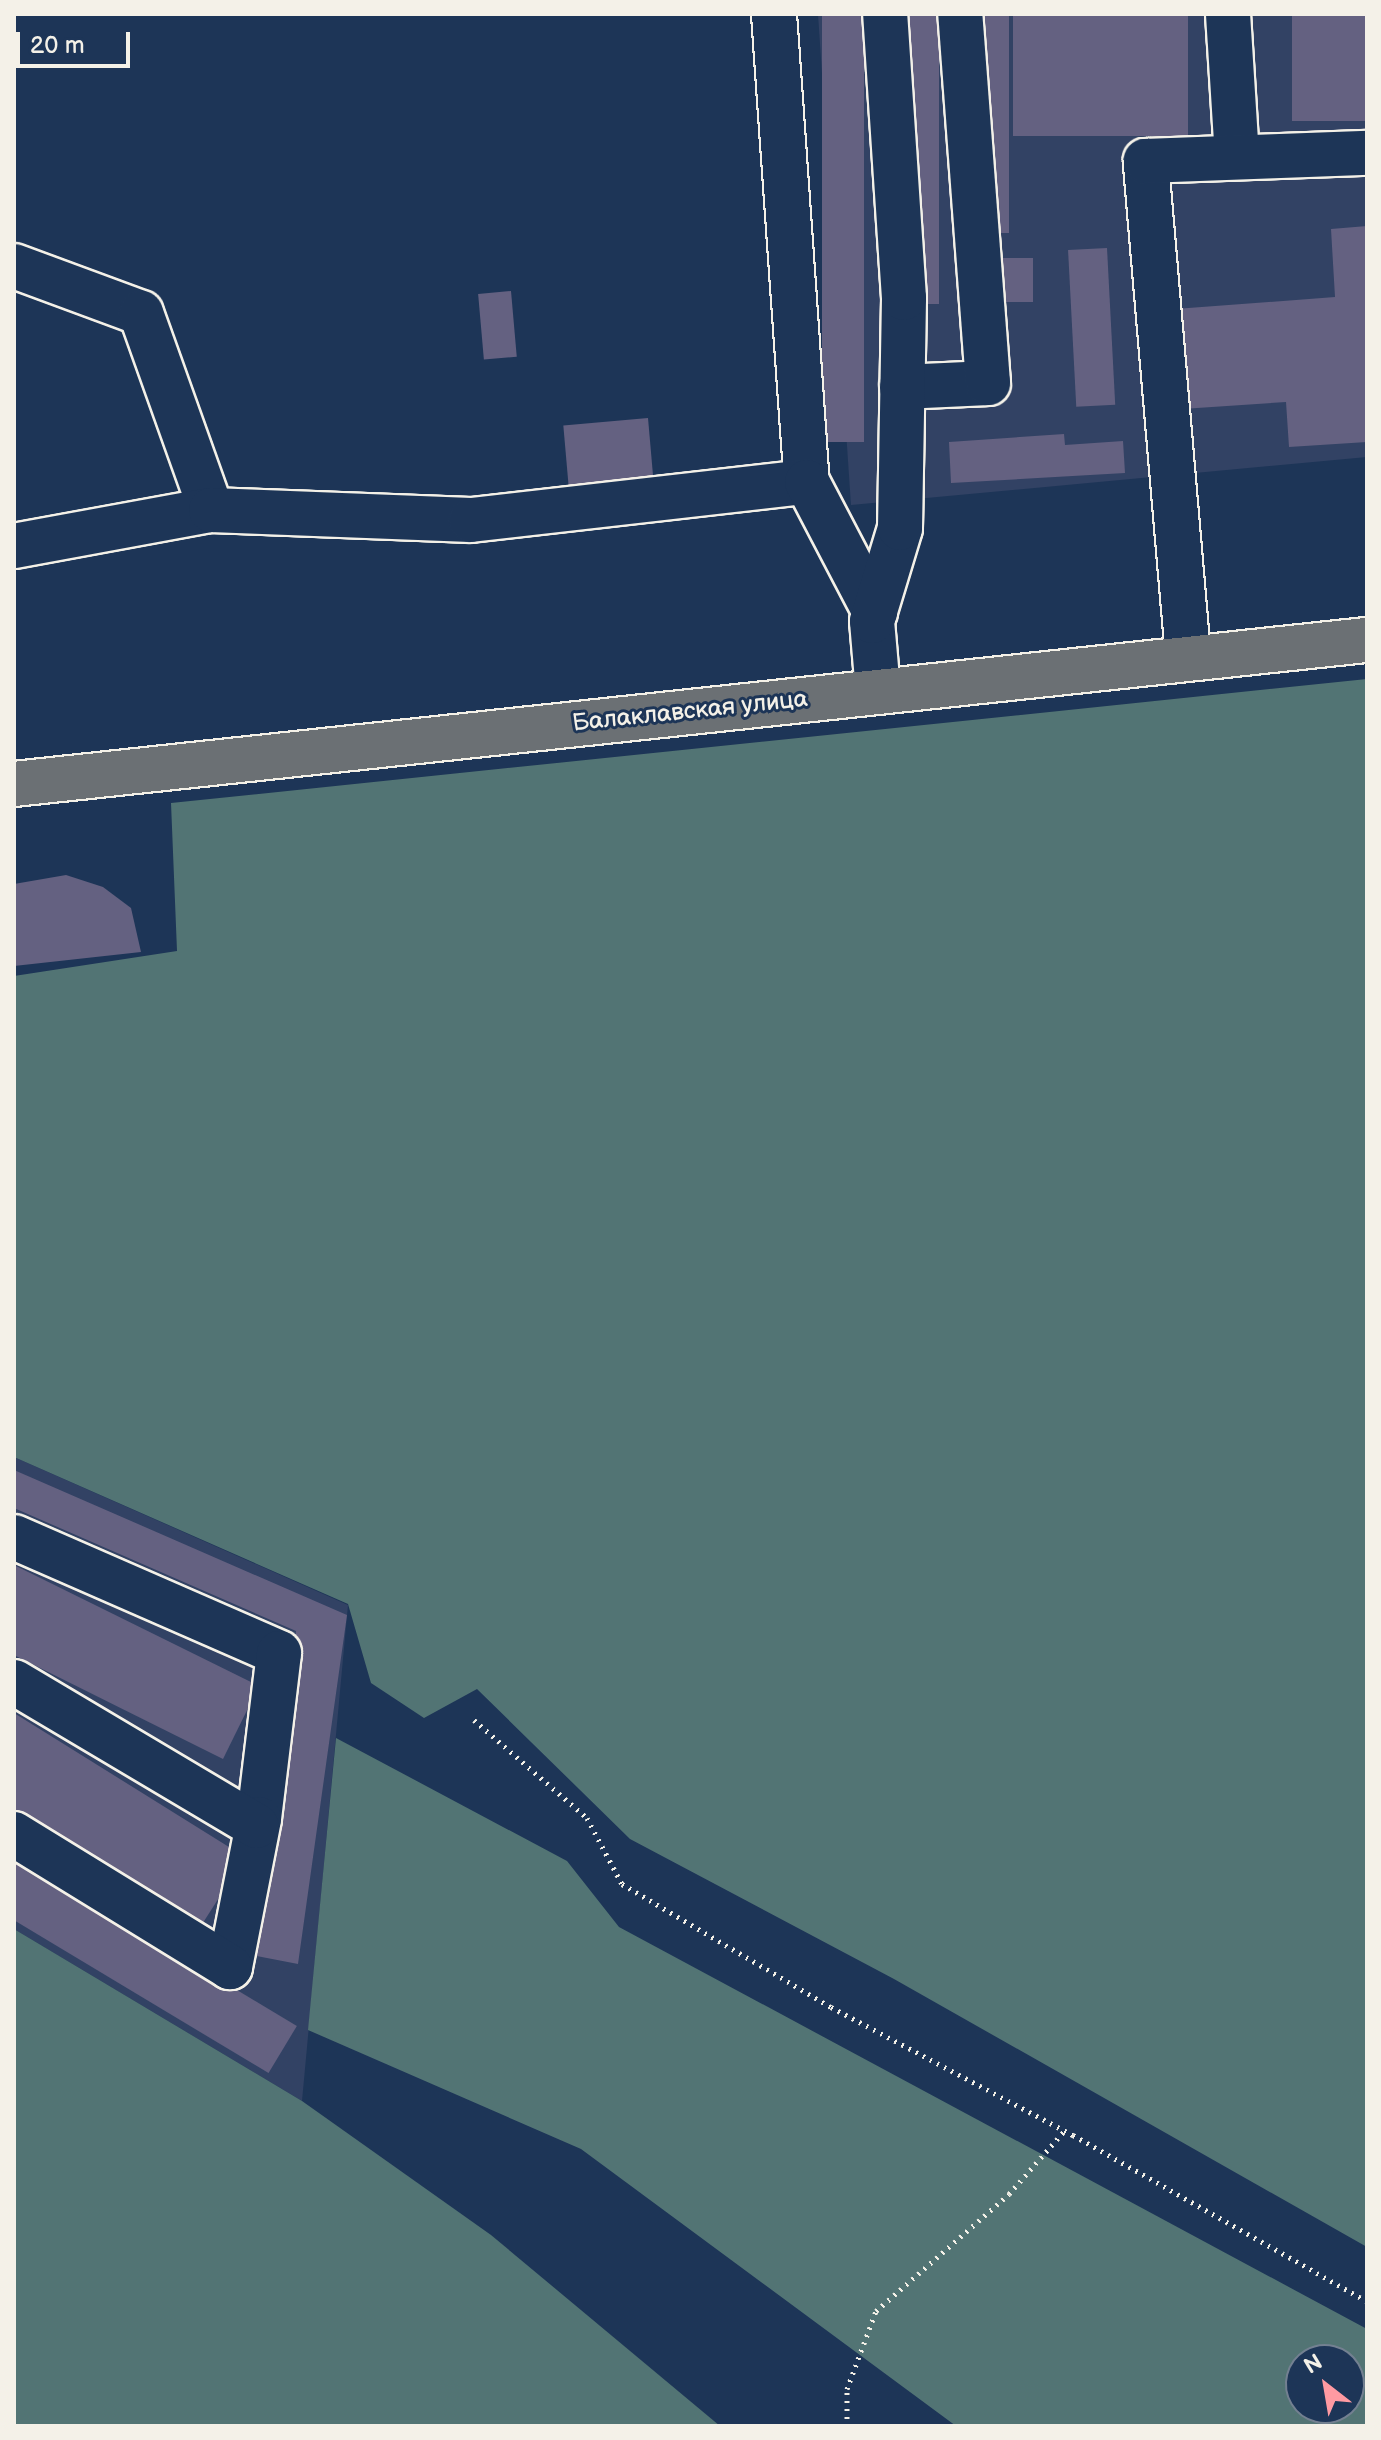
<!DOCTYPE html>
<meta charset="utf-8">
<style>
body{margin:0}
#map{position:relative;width:1381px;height:2440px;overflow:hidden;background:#1d3557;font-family:"Balsamiq Sans",sans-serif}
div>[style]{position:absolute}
.built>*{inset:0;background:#324264}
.green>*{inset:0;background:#527474}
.building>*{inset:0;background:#646181;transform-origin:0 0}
.path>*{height:5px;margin-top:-2.5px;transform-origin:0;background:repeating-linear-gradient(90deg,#f4f1e8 0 2px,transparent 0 8px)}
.roads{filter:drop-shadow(2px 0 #f4f1e8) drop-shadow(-2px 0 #f4f1e8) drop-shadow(0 2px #f4f1e8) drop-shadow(0 -2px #f4f1e8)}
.minor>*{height:44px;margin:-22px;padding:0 22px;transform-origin:22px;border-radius:22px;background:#1d3557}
.major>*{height:44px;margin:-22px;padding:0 22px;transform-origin:22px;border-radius:22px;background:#6b7074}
span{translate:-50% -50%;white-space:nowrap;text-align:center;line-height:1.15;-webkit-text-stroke:6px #1d3557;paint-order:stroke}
.street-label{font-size:24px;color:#f4f1e8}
.frame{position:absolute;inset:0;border:16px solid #f4f1e8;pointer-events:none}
.north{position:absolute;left:1285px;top:2344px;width:80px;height:80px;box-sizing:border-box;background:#1d3557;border:2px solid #738091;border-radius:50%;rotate:329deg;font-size:22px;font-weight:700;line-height:32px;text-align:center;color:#f4f1e8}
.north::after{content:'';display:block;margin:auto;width:28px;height:36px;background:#ff9aa2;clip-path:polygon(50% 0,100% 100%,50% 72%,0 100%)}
.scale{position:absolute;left:16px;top:32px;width:114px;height:36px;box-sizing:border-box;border:4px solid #f4f1e8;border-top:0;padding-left:10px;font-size:24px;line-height:28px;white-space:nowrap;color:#f4f1e8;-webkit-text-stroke:6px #1d3557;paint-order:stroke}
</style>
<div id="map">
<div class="built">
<i style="clip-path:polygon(818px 14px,1367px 14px,1367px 457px,851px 505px)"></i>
<i style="clip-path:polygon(14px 1457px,348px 1605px,302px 2101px,14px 1929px)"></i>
</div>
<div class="green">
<i style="clip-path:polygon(1367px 679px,1367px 2247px,894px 1979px,630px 1839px,477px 1689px,424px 1718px,371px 1683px,348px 1604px,14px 1457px,14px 976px,177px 951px,171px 803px)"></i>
<i style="clip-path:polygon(evenodd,336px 1738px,567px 1861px,619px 1927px,1367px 2329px,1367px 2426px,956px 2426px,581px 2149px,308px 2030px,336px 1738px,1301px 2360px,1349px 2360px,1349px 2408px,1301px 2408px,1301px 2360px)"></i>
<i style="clip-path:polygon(14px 1929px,302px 2101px,491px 2235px,720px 2426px,14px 2426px)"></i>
</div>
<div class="building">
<i style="left:822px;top:14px;width:42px;height:428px"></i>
<i style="left:907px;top:14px;width:32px;height:290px"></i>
<i style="left:977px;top:14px;width:32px;height:219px"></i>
<i style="left:1013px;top:14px;width:175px;height:122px"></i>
<i style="left:1292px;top:14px;width:75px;height:107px"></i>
<i style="clip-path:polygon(1367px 226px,1367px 442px,1289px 447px,1286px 402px,1182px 409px,1175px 309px,1335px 297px,1331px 229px)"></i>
<i style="left:1107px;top:248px;width:157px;height:39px;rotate:87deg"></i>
<i style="left:993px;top:258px;width:40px;height:44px"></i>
<i style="left:511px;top:291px;width:66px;height:33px;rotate:85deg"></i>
<i style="left:648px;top:418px;width:60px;height:85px;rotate:85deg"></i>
<i style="clip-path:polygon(1064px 434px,1065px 445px,1123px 441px,1125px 473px,951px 483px,949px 442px)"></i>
<i style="clip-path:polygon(66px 875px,103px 887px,131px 908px,141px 952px,14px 966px,14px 884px)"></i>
<i style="clip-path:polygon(14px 1470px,347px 1615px,298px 1964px,251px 1955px,296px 1631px,14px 1508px)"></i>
<i style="clip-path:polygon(14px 1565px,259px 1686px,223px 1759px,14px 1655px)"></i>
<i style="clip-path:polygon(14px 1713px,245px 1857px,199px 1929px,14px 1813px)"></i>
<i style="left:14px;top:1856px;width:330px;height:55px;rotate:31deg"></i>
</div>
<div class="path">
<i style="left:474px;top:1720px;width:150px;rotate:40.9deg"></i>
<i style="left:587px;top:1818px;width:75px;rotate:62.1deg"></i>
<i style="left:622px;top:1884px;width:243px;rotate:30.5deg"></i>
<i style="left:831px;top:2007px;width:274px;rotate:27.9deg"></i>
<i style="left:1073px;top:2135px;width:338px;rotate:29.5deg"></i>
<i style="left:847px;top:2426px;width:37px;rotate:-90deg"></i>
<i style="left:847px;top:2389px;width:83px;rotate:-69.6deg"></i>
<i style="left:876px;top:2311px;width:177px;rotate:-41.3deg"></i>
<i style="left:1009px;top:2194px;width:85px;rotate:-48.8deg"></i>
</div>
<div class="roads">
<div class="minor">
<i style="left:774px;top:14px;width:469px;rotate:86deg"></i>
<i style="left:1228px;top:14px;width:143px;rotate:86.4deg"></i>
<i style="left:14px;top:266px;width:135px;rotate:20.3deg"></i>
<i style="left:141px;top:313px;width:209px;rotate:70.4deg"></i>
<i style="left:902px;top:387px;width:86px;rotate:-2.7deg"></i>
<i style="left:988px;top:383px;width:370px;rotate:-94.3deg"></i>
<i style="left:14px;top:546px;width:200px;rotate:-10.4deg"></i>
<i style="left:211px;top:510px;width:260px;rotate:2.2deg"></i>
<i style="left:471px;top:520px;width:338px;rotate:-6.5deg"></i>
<i style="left:807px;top:482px;width:147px;rotate:62.4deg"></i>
<i style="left:1188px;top:655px;width:496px;rotate:-94.9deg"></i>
<i style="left:1146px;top:161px;width:221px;rotate:-2.1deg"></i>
<i style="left:878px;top:691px;width:70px;rotate:-94.9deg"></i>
<i style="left:872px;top:621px;width:97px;rotate:-73.2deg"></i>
<i style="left:900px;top:528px;width:230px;rotate:-89deg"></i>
<i style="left:904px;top:298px;width:285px;rotate:-93.8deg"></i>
<i style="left:14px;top:1537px;width:289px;rotate:23.6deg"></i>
<i style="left:279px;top:1653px;width:167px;rotate:96.9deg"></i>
<i style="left:259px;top:1819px;width:151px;rotate:101.1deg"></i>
<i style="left:230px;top:1967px;width:254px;rotate:-148.4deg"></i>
<i style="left:14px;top:1682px;width:282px;rotate:30.7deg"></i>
</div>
<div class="major">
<i style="left:14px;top:784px;width:1361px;rotate:-6.08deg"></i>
</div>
</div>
<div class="street-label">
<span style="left:690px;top:711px;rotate:-6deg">Балаклавская улица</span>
</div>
<div class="frame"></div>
<div class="north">N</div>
<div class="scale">20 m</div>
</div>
